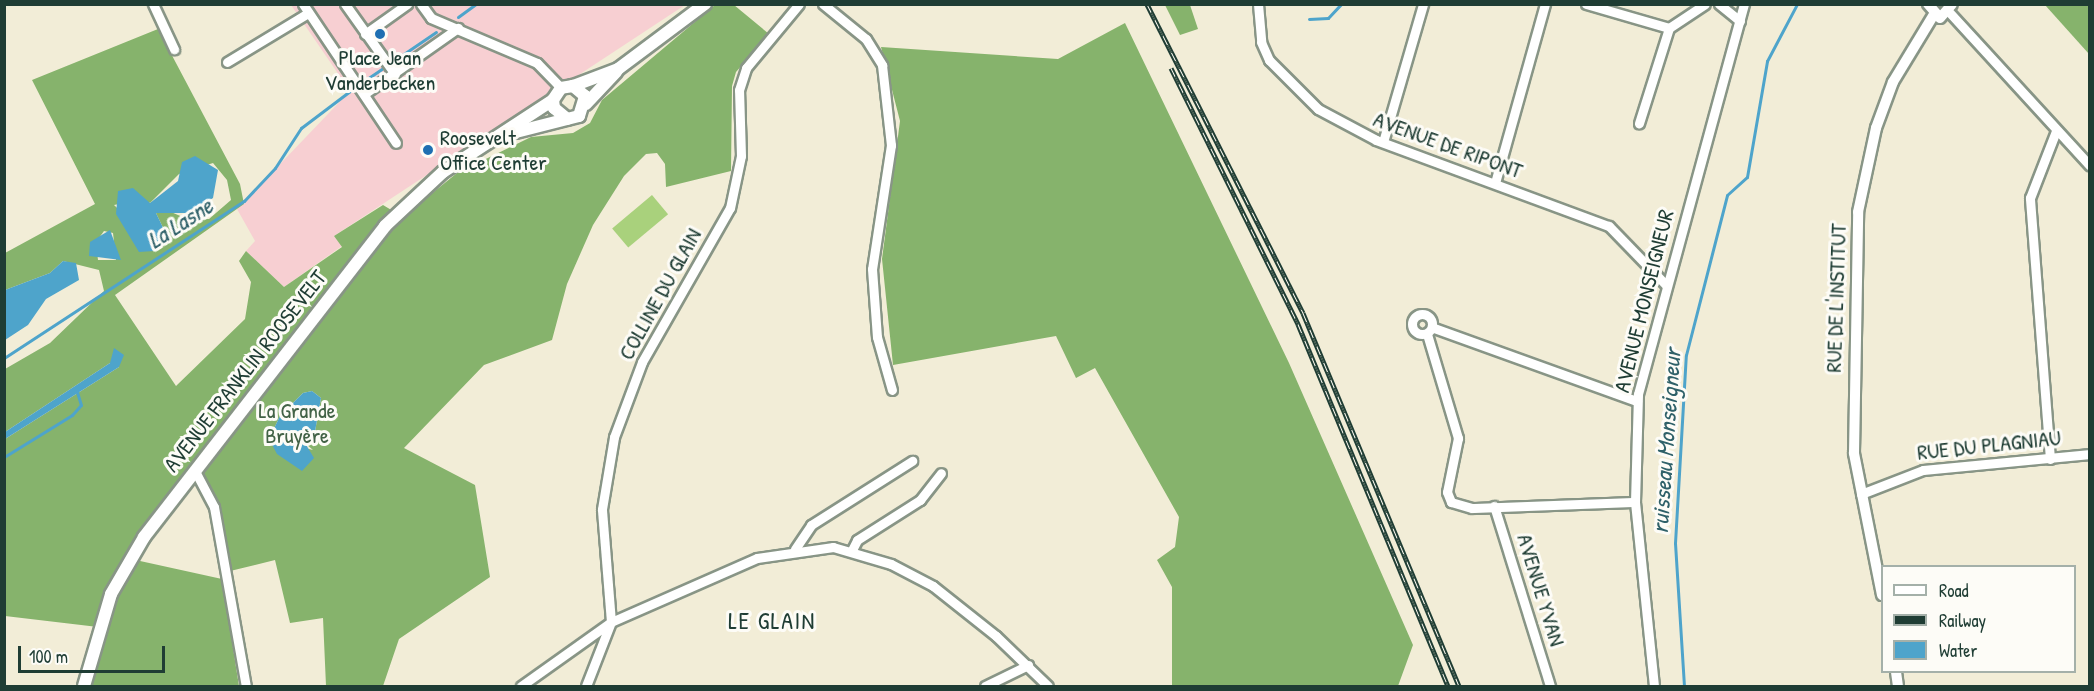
<!DOCTYPE html>
<meta charset="utf-8">
<style>
body{margin:0}
#map{position:relative;width:2094px;height:691px;overflow:hidden;background:#f2edd7;font-family:"Patrick Hand",sans-serif}
div>[style]{position:absolute}
.built>*{inset:0;background:#f7cfd2}
.green>*{inset:0;background:#a9d17c;transform-origin:0 0}
.forest>*{inset:0;background:#86b36c}
.water>*{inset:0;background:#4ea4cb}
.stream>*{height:3px;margin:-1.5px;padding:0 1.5px;transform-origin:1.5px;border-radius:1.5px;background:#4ea4cb}
.roads{filter:drop-shadow(2px 0 #889586) drop-shadow(-2px 0 #889586) drop-shadow(0 2px #889586) drop-shadow(0 -2px #889586)}
.minor>*{height:9px;margin:-4.5px;padding:0 4.5px;transform-origin:4.5px;border-radius:4.5px;background:#fff}
.minor>.ring{margin:-4.5px;padding:0;box-sizing:content-box;background:none;border:9px solid #fff;border-radius:50%}
.tertiary>*{height:10px;margin:-5px;padding:0 5px;transform-origin:5px;border-radius:5px;background:#fff}
.secondary>*{height:12px;margin:-6px;padding:0 6px;transform-origin:6px;border-radius:6px;background:#fff}
.rail>*{height:5px;margin-top:-2.5px;transform-origin:0;background:repeating-linear-gradient(90deg,#fdfcf7 0 9px,#1f3d34 0 18px);box-sizing:border-box;border-block:2px solid #1f3d34}
.dots>*{width:16px;height:16px;translate:-50% -50%;box-sizing:border-box;border:3px solid #fdfcf7;border-radius:50%}
span{translate:-50% -50%;white-space:nowrap;text-align:center;line-height:1.15;-webkit-text-stroke:6px #fdfcf7;paint-order:stroke}
.poi-label{font-size:22px;color:#1f3d34}
.left{translate:0 -50%;text-align:left}
.street-label{font-size:22px;color:#1f3d34}
.park-label{font-size:22px;color:#426246}
.water-label{font-size:24px;color:#2f6169;font-style:italic}
.neighbourhood-label{font-size:24px;color:#1f3d34;letter-spacing:1.5px}
.frame{position:absolute;inset:0;border:6px solid #1f3d34;pointer-events:none}
.legend{position:absolute;left:1881px;top:565px;width:195px;height:108px;box-sizing:border-box;background:#fdfcf7;border:2px solid #a4b0a9;margin:0;padding:8px 10px;list-style:none;font-size:18px;color:#1f3d34}
.legend li{display:flex;align-items:center;gap:12px;height:30px}
.legend b{width:30px;border:2px solid #a4b0a9}
.scale{position:absolute;left:18px;top:646px;width:147px;height:27px;box-sizing:border-box;border:3px solid #1f3d34;border-top:0;padding-left:8px;font-size:18px;line-height:21px;white-space:nowrap;color:#1f3d34;-webkit-text-stroke:4px #fdfcf7;paint-order:stroke}
</style>
<div id="map">
<div class="built">
<i style="clip-path:polygon(291px 5px,685px 5px,334px 236px,342px 246px,284px 287px,246px 251px,255px 241px,237px 209px,350px 91px)"></i>
</div>
<div class="green">
<i style="left:652px;top:195px;width:25px;height:52px;rotate:50deg"></i>
</div>
<div class="forest">
<i style="clip-path:polygon(evenodd,715px 5px,734px 5px,769px 34px,736px 72px,732px 86px,731px 171px,666px 187px,665px 164px,657px 153px,646px 154px,624px 176px,593px 225px,567px 284px,552px 340px,484px 365px,404px 448px,475px 485px,490px 577px,399px 639px,383px 686px,326px 686px,323px 618px,290px 623px,275px 560px,226px 572px,214px 507px,195px 471px,131px 559px,222px 579px,239px 686px,84px 686px,98px 627px,5px 616px,5px 439px,119px 367px,110px 363px,5px 432px,5px 369px,50px 343px,104px 291px,99px 270px,63px 261px,50px 273px,5px 290px,5px 253px,95px 204px,32px 80px,158px 29px,240px 184px,244px 204px,115px 295px,176px 386px,245px 319px,251px 282px,239px 261px,246px 251px,284px 287px,342px 247px,334px 236px,383px 205px,403px 217px,457px 173px,531px 137px,573px 133px,590px 123px,602px 100px,715px 5px,213px 163px,227px 180px,231px 200px,209px 219px,185px 218px,164px 209px,156px 213px,167px 236px,159px 248px,114px 205px,143px 199px,150px 203px,179px 174px,213px 163px,715px 5px,104px 231px,113px 233px,116px 260px,98px 260px,96px 242px,104px 231px,715px 5px,312px 391px,321px 398px,314px 437px,305px 443px,313px 450px,269px 439px,280px 416px,303px 393px,312px 391px)"></i>
<i style="clip-path:polygon(1165px 5px,1190px 5px,1198px 29px,1180px 35px)"></i>
<i style="clip-path:polygon(2045px 5px,2089px 5px,2089px 54px)"></i>
<i style="clip-path:polygon(1125px 23px,1289px 363px,1413px 645px,1398px 686px,1172px 686px,1172px 587px,1157px 560px,1175px 547px,1179px 517px,1095px 368px,1076px 378px,1056px 336px,893px 365px,882px 259px,900px 121px,881px 47px,1058px 59px)"></i>
</div>
<div class="water">
<i style="clip-path:polygon(195px 156px,218px 170px,213px 198px,188px 213px,156px 213px,167px 236px,154px 251px,139px 252px,116px 214px,118px 191px,133px 188px,150px 203px,178px 181px,182px 162px)"></i>
<i style="clip-path:polygon(110px 230px,121px 260px,89px 256px,90px 242px)"></i>
<i style="clip-path:polygon(63px 261px,76px 263px,79px 280px,46px 299px,28px 325px,5px 340px,5px 290px,50px 273px)"></i>
<i style="clip-path:polygon(114px 348px,124px 355px,119px 367px,5px 439px,5px 432px,110px 363px)"></i>
<i style="clip-path:polygon(312px 391px,321px 398px,314px 437px,305px 443px,314px 458px,302px 471px,277px 454px,269px 439px,280px 416px,303px 393px)"></i>
</div>
<div class="stream">
<i style="left:458px;top:17px;width:22px;rotate:-36deg"></i>
<i style="left:1309px;top:19px;width:19px;rotate:-3deg"></i>
<i style="left:1328px;top:18px;width:19px;rotate:-47deg"></i>
<i style="left:364px;top:81px;width:87px;rotate:-34.2deg"></i>
<i style="left:4px;top:358px;width:287px;rotate:-33.2deg"></i>
<i style="left:244px;top:201px;width:45px;rotate:-46.8deg"></i>
<i style="left:275px;top:168px;width:48px;rotate:-57deg"></i>
<i style="left:301px;top:128px;width:61px;rotate:-37.1deg"></i>
<i style="left:4px;top:457px;width:80px;rotate:-31.7deg"></i>
<i style="left:72px;top:415px;width:13px;rotate:-48deg"></i>
<i style="left:81px;top:405px;width:14px;rotate:-107deg"></i>
<i style="left:1684px;top:686px;width:143px;rotate:-93.6deg"></i>
<i style="left:1675px;top:543px;width:188px;rotate:-86.7deg"></i>
<i style="left:1686px;top:355px;width:165px;rotate:-75.6deg"></i>
<i style="left:1727px;top:195px;width:27px;rotate:-42deg"></i>
<i style="left:1747px;top:177px;width:118px;rotate:-80.2deg"></i>
<i style="left:1767px;top:61px;width:64px;rotate:-62.2deg"></i>
</div>
<div class="roads">
<div class="minor">
<i style="left:153px;top:4px;width:50px;rotate:65deg"></i>
<i style="left:303px;top:4px;width:167px;rotate:56.2deg"></i>
<i style="left:345px;top:4px;width:86px;rotate:54.5deg"></i>
<i style="left:421px;top:4px;width:17px;rotate:54deg"></i>
<i style="left:431px;top:18px;width:115px;rotate:23deg"></i>
<i style="left:537px;top:63px;width:35px;rotate:46deg"></i>
<i style="left:823px;top:4px;width:55px;rotate:39.1deg"></i>
<i style="left:866px;top:39px;width:31px;rotate:58deg"></i>
<i style="left:882px;top:65px;width:81px;rotate:83.6deg"></i>
<i style="left:891px;top:145px;width:125px;rotate:98.7deg"></i>
<i style="left:872px;top:269px;width:68px;rotate:85.8deg"></i>
<i style="left:877px;top:337px;width:55px;rotate:74.2deg"></i>
<i style="left:1258px;top:4px;width:38px;rotate:85deg"></i>
<i style="left:1261px;top:42px;width:20px;rotate:66deg"></i>
<i style="left:1269px;top:60px;width:69px;rotate:45deg"></i>
<i style="left:1318px;top:109px;width:66px;rotate:28.1deg"></i>
<i style="left:1376px;top:140px;width:248px;rotate:20.3deg"></i>
<i style="left:1609px;top:226px;width:82px;rotate:46deg"></i>
<i style="left:1586px;top:4px;width:86px;rotate:16.1deg"></i>
<i style="left:1669px;top:28px;width:100px;rotate:107.5deg"></i>
<i style="left:1719px;top:4px;width:27px;rotate:39deg"></i>
<i style="left:1950px;top:13px;width:207px;rotate:47.5deg"></i>
<i style="left:1669px;top:28px;width:43px;rotate:-33.7deg"></i>
<i style="left:365px;top:34px;width:52px;rotate:-35.5deg"></i>
<i style="left:227px;top:62px;width:95px;rotate:-31.2deg"></i>
<i style="left:364px;top:94px;width:115px;rotate:-35.1deg"></i>
<i style="left:1383px;top:142px;width:144px;rotate:-73.8deg"></i>
<i style="left:1495px;top:183px;width:186px;rotate:-74.4deg"></i>
<i class="ring" style="left:1412px;top:314px;width:11px;height:11px"></i>
<i style="left:1434px;top:328px;width:216px;rotate:19.8deg"></i>
<i style="left:1427px;top:334px;width:109px;rotate:73.4deg"></i>
<i style="left:1458px;top:438px;width:55px;rotate:101.5deg"></i>
<i style="left:1447px;top:492px;width:11px;rotate:68deg"></i>
<i style="left:1451px;top:502px;width:22px;rotate:16deg"></i>
<i style="left:1472px;top:508px;width:163px;rotate:-2.1deg"></i>
<i style="left:2050px;top:459px;width:262px;rotate:-94.4deg"></i>
<i style="left:2030px;top:198px;width:72px;rotate:-68.8deg"></i>
<i style="left:195px;top:471px;width:41px;rotate:62.2deg"></i>
<i style="left:214px;top:507px;width:182px;rotate:79.9deg"></i>
<i style="left:1861px;top:494px;width:66px;rotate:-21.2deg"></i>
<i style="left:1923px;top:470px;width:168px;rotate:-5.5deg"></i>
<i style="left:1494px;top:506px;width:189px;rotate:72.7deg"></i>
<i style="left:795px;top:549px;width:29px;rotate:-56deg"></i>
<i style="left:811px;top:525px;width:120px;rotate:-32.4deg"></i>
<i style="left:852px;top:550px;width:11px;rotate:-63deg"></i>
<i style="left:857px;top:540px;width:75px;rotate:-32.4deg"></i>
<i style="left:920px;top:500px;width:34px;rotate:-52deg"></i>
<i style="left:521px;top:686px;width:110px;rotate:-35.4deg"></i>
<i style="left:611px;top:622px;width:159px;rotate:-23.7deg"></i>
<i style="left:757px;top:558px;width:77px;rotate:-8.2deg"></i>
<i style="left:833px;top:547px;width:60px;rotate:16.3deg"></i>
<i style="left:891px;top:564px;width:47px;rotate:27.6deg"></i>
<i style="left:933px;top:586px;width:80px;rotate:38.4deg"></i>
<i style="left:996px;top:636px;width:72px;rotate:43.9deg"></i>
<i style="left:586px;top:686px;width:69px;rotate:-68.7deg"></i>
<i style="left:611px;top:622px;width:113px;rotate:-94.6deg"></i>
<i style="left:602px;top:509px;width:73px;rotate:-80.5deg"></i>
<i style="left:614px;top:437px;width:80px;rotate:-69.5deg"></i>
<i style="left:642px;top:362px;width:177px;rotate:-60.3deg"></i>
<i style="left:730px;top:208px;width:53px;rotate:-78.1deg"></i>
<i style="left:741px;top:156px;width:66px;rotate:-91.7deg"></i>
<i style="left:739px;top:90px;width:23px;rotate:-72deg"></i>
<i style="left:746px;top:68px;width:83px;rotate:-50.4deg"></i>
<i style="left:985px;top:686px;width:48px;rotate:-26deg"></i>
<i style="left:1654px;top:686px;width:185px;rotate:-95.9deg"></i>
<i style="left:1635px;top:502px;width:108px;rotate:-88.4deg"></i>
<i style="left:1638px;top:394px;width:404px;rotate:-74.8deg"></i>
</div>
<div class="tertiary">
<i style="left:1928px;top:4px;width:18px;rotate:49deg"></i>
<i style="left:1940px;top:18px;width:18px;rotate:-49deg"></i>
<i style="left:1882px;top:595px;width:145px;rotate:-101.2deg"></i>
<i style="left:1854px;top:453px;width:241px;rotate:-89deg"></i>
<i style="left:1858px;top:212px;width:86px;rotate:-77.9deg"></i>
<i style="left:1876px;top:128px;width:49px;rotate:-69.7deg"></i>
<i style="left:1893px;top:82px;width:77px;rotate:-58.8deg"></i>
<i style="left:1896px;top:672px;width:14px;rotate:82deg"></i>
</div>
<div class="secondary">
<i style="left:573px;top:86px;width:48px;rotate:-20.7deg"></i>
<i style="left:618px;top:69px;width:109px;rotate:-36.8deg"></i>
<i style="left:586px;top:104px;width:44px;rotate:-46.8deg"></i>
<i style="left:516px;top:132px;width:65px;rotate:-14.3deg"></i>
<i style="left:579px;top:116px;width:21px;rotate:-73deg"></i>
<i style="left:585px;top:96px;width:16px;rotate:-140deg"></i>
<i style="left:573px;top:86px;width:12px;rotate:171deg"></i>
<i style="left:561px;top:88px;width:14px;rotate:124deg"></i>
<i style="left:553px;top:100px;width:8px;rotate:83deg"></i>
<i style="left:554px;top:108px;width:17px;rotate:40deg"></i>
<i style="left:84px;top:686px;width:96px;rotate:-73.6deg"></i>
<i style="left:111px;top:594px;width:66px;rotate:-59.9deg"></i>
<i style="left:144px;top:537px;width:393px;rotate:-52.2deg"></i>
<i style="left:385px;top:226px;width:79px;rotate:-43deg"></i>
<i style="left:443px;top:172px;width:131px;rotate:-33.2deg"></i>
</div>
</div>
<div class="rail">
<i style="left:1147px;top:4px;width:346px;rotate:63.2deg"></i>
<i style="left:1303px;top:313px;width:404px;rotate:67.3deg"></i>
<i style="left:1171px;top:68px;width:286px;rotate:63.6deg"></i>
<i style="left:1298px;top:324px;width:392px;rotate:67.5deg"></i>
</div>
<div class="dots">
<i style="left:380px;top:34px;background:#1f6fb2"></i>
<i style="left:428px;top:150px;background:#1f6fb2"></i>
</div>
<div class="poi-label">
<span style="left:380px;top:70px">Place Jean<br>Vanderbecken</span>
<span class="left" style="left:440px;top:150px">Roosevelt<br>Office Center</span>
</div>
<div class="street-label">
<span style="left:1448px;top:145px;rotate:20deg">AVENUE DE RIPONT</span>
<span style="left:660px;top:294px;rotate:-61deg">COLLINE DU GLAIN</span>
<span style="left:1836px;top:298px;rotate:-88deg">RUE DE L'INSTITUT</span>
<span style="left:1644px;top:301px;rotate:-76deg">AVENUE MONSEIGNEUR</span>
<span style="left:245px;top:371px;rotate:-52deg">AVENUE FRANKLIN ROOSEVELT</span>
<span style="left:1989px;top:445px;rotate:-6deg">RUE DU PLAGNIAU</span>
<span style="left:1541px;top:590px;rotate:73deg">AVENUE YVAN</span>
</div>
<div class="park-label">
<span style="left:297px;top:423px">La Grande<br>Bruyère</span>
</div>
<div class="water-label">
<span style="left:180px;top:223px;rotate:-33deg">La Lasne</span>
<span style="left:1666px;top:441px;rotate:-86deg">ruisseau Monseigneur</span>
</div>
<div class="neighbourhood-label">
<span style="left:772px;top:621px">LE GLAIN</span>
</div>
<div class="frame"></div>
<ul class="legend">
<li><b style="height:8px;background:#fff"></b>Road</li>
<li><b style="height:8px;background:#1f3d34"></b>Railway</li>
<li><b style="height:16px;background:#4ea4cb"></b>Water</li>
</ul>
<div class="scale">100 m</div>
</div>
